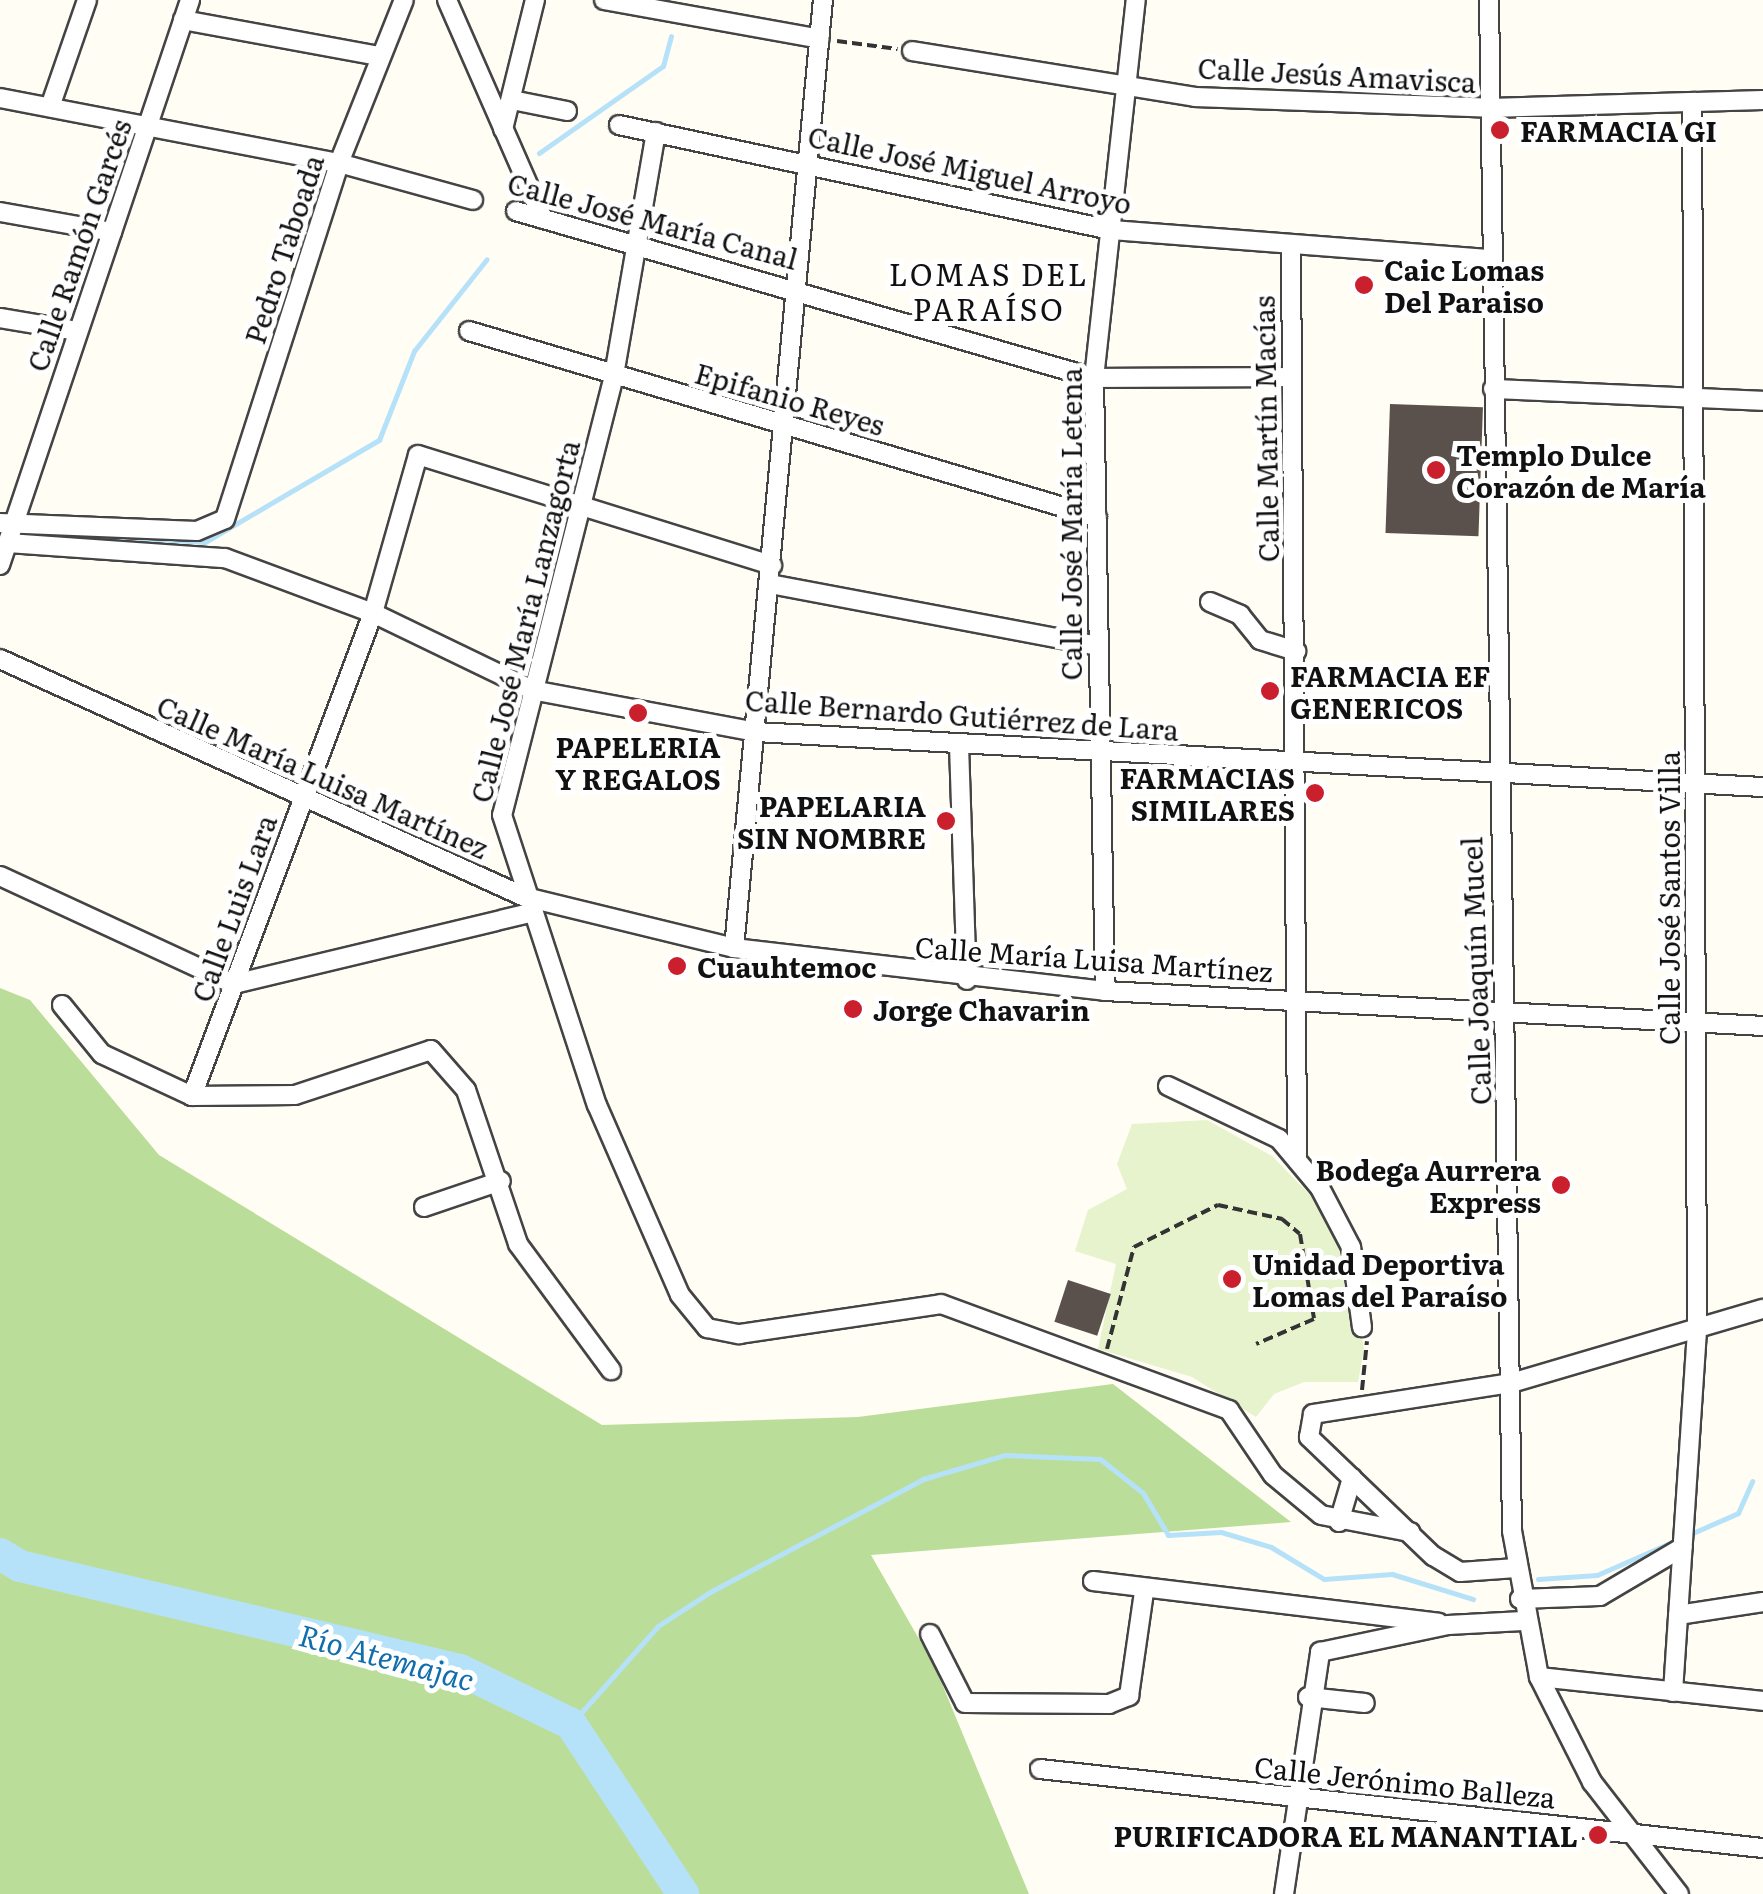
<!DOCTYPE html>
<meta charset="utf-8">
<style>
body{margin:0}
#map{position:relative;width:1763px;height:1894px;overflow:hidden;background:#fffdf4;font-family:Literata,serif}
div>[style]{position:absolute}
.forest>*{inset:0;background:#bade99}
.pitch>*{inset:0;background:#e7f3cd}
.stream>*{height:5px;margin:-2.5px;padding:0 2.5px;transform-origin:2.5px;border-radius:2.5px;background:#b6e2f9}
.river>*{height:32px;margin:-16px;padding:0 16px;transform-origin:16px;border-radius:16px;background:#b6e2f9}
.building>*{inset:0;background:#5a514c;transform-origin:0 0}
.path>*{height:4px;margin-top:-2px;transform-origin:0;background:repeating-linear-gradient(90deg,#333 0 10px,transparent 0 15px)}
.roads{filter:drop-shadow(2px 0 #444) drop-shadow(-2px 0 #444) drop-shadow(0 2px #444) drop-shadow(0 -2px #444)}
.minor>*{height:18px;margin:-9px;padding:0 9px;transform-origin:9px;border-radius:9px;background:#fff}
.dots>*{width:28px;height:28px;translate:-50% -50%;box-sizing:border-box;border:5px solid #fff;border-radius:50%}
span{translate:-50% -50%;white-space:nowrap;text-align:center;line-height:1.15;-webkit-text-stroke:10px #fff;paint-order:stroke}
.street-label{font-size:28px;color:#111}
.poi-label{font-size:28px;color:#111;font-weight:700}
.left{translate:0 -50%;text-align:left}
.right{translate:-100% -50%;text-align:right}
.neighbourhood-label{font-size:30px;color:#111;letter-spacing:2.5px}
.water-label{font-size:30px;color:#116dab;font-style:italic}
</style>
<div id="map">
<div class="forest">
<i style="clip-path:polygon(0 988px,30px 1000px,159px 1155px,602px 1425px,858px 1417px,1113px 1384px,1291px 1522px,871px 1555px,935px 1667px,1029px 1894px,0 1894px)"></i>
</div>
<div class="pitch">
<i style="clip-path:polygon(1207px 1120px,1272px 1156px,1341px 1227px,1364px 1349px,1358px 1382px,1304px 1382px,1274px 1394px,1256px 1417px,1192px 1377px,1098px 1349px,1116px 1264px,1075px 1251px,1088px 1210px,1127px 1189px,1117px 1164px,1132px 1124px)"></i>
</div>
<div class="stream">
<i style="left:539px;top:153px;width:151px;rotate:-35.1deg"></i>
<i style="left:663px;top:66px;width:31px;rotate:-75deg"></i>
<i style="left:88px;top:535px;width:117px;rotate:3.4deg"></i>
<i style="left:205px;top:542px;width:202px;rotate:-30.4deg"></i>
<i style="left:379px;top:440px;width:96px;rotate:-68.5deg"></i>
<i style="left:414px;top:351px;width:117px;rotate:-51.6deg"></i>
<i style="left:1538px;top:1579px;width:59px;rotate:-3.9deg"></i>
<i style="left:1597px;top:1575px;width:154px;rotate:-23.7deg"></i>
<i style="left:1738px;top:1513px;width:35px;rotate:-66deg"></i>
<i style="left:571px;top:1724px;width:131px;rotate:-48.4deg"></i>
<i style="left:658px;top:1626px;width:62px;rotate:-33.2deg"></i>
<i style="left:710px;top:1592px;width:241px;rotate:-27.9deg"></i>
<i style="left:923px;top:1479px;width:85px;rotate:-16.3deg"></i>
<i style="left:1005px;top:1455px;width:95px;rotate:2.4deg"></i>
<i style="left:1100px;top:1459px;width:55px;rotate:38.3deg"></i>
<i style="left:1143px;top:1493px;width:49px;rotate:59.2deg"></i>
<i style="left:1168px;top:1535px;width:53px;rotate:-3.2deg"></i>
<i style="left:1221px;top:1532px;width:52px;rotate:16.7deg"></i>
<i style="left:1271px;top:1547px;width:62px;rotate:31.1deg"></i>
<i style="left:1324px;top:1579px;width:68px;rotate:-4.2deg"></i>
<i style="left:1392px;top:1574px;width:85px;rotate:17.2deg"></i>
</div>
<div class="river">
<i style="left:0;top:1554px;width:23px;rotate:31deg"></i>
<i style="left:20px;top:1566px;width:452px;rotate:13.3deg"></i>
<i style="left:460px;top:1670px;width:123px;rotate:25.9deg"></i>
<i style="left:571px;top:1724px;width:204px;rotate:56.6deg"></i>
</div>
<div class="building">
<i style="left:1390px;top:404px;width:93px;height:129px;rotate:2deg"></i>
<i style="left:1068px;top:1280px;width:45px;height:44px;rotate:18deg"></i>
</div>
<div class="path">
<i style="left:837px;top:41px;width:61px;rotate:7.6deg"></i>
<i style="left:1107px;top:1349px;width:106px;rotate:-75.2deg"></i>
<i style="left:1134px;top:1247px;width:94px;rotate:-26.6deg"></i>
<i style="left:1218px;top:1205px;width:66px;rotate:12.3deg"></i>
<i style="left:1282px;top:1219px;width:23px;rotate:40deg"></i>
<i style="left:1300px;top:1234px;width:86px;rotate:80.6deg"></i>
<i style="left:1314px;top:1319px;width:63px;rotate:156.7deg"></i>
<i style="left:1362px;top:1390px;width:49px;rotate:-84.2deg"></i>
</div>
<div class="roads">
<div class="minor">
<i style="left:447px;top:0;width:239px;rotate:66.3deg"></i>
<i style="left:604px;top:0;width:219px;rotate:10.2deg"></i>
<i style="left:1489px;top:0;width:1531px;rotate:89.14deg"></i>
<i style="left:1512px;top:1531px;width:148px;rotate:79.5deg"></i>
<i style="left:1539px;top:1677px;width:118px;rotate:63.2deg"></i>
<i style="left:1592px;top:1782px;width:142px;rotate:52.2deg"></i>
<i style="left:183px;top:20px;width:199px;rotate:10.4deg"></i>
<i style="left:912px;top:51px;width:287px;rotate:9.2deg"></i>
<i style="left:1195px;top:97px;width:295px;rotate:2.1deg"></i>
<i style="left:1490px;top:108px;width:273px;rotate:-1.7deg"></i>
<i style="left:0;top:98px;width:345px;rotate:10.9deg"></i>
<i style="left:339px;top:163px;width:139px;rotate:15.4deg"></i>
<i style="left:517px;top:101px;width:51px;rotate:11.3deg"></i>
<i style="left:50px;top:107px;width:113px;rotate:-70.9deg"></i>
<i style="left:619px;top:125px;width:503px;rotate:12.05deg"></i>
<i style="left:1111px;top:230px;width:382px;rotate:4.4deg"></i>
<i style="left:503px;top:129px;width:133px;rotate:-76.1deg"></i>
<i style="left:656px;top:132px;width:248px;rotate:99.8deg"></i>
<i style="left:614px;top:376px;width:453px;rotate:104.3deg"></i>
<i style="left:502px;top:815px;width:305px;rotate:71.9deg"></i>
<i style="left:597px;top:1105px;width:207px;rotate:66.4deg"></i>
<i style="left:680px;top:1295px;width:43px;rotate:50.7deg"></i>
<i style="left:707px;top:1328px;width:33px;rotate:11deg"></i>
<i style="left:739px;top:1334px;width:204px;rotate:-8.4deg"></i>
<i style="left:941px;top:1304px;width:307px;rotate:20.2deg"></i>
<i style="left:1229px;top:1410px;width:78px;rotate:55.9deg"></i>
<i style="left:1273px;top:1475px;width:62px;rotate:39.8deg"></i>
<i style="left:1321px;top:1515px;width:91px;rotate:10.8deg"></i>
<i style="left:516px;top:211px;width:602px;rotate:16.12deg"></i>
<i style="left:1094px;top:378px;width:196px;rotate:-0.3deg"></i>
<i style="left:0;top:212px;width:114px;rotate:10.1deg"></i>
<i style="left:1291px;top:244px;width:916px;rotate:89.62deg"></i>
<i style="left:0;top:318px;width:79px;rotate:9.5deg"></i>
<i style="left:469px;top:331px;width:655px;rotate:16.5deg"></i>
<i style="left:1493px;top:389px;width:270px;rotate:2.5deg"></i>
<i style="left:0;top:523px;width:197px;rotate:2.3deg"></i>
<i style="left:197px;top:531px;width:30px;rotate:-23deg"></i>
<i style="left:225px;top:519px;width:374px;rotate:-72.2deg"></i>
<i style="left:339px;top:163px;width:175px;rotate:-68.3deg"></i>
<i style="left:8px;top:543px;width:218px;rotate:4deg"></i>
<i style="left:225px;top:558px;width:158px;rotate:20.4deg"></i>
<i style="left:373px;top:613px;width:177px;rotate:25.8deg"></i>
<i style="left:532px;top:690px;width:228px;rotate:10.6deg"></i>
<i style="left:756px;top:732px;width:1009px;rotate:3.13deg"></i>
<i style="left:0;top:565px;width:596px;rotate:-71.41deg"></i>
<i style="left:770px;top:584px;width:335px;rotate:10.7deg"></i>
<i style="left:1210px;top:602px;width:33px;rotate:23deg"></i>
<i style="left:1240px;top:615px;width:32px;rotate:51deg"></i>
<i style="left:1260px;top:640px;width:38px;rotate:17deg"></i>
<i style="left:0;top:659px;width:576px;rotate:24.39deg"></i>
<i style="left:525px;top:897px;width:215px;rotate:13.7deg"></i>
<i style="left:734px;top:948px;width:373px;rotate:6.6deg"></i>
<i style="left:1105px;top:991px;width:659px;rotate:3.04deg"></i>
<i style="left:959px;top:745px;width:235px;rotate:88.1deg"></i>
<i style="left:0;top:876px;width:258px;rotate:24.8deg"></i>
<i style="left:234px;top:984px;width:303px;rotate:-13.5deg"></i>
<i style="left:734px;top:948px;width:952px;rotate:-84.64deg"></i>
<i style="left:1105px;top:991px;width:613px;rotate:-91.03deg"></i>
<i style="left:1094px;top:378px;width:380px;rotate:-83.7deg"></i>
<i style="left:62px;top:1005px;width:63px;rotate:50.8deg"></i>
<i style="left:102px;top:1054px;width:99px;rotate:25deg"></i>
<i style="left:192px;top:1096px;width:103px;rotate:-0.6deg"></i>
<i style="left:295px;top:1095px;width:143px;rotate:-18.3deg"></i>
<i style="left:431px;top:1050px;width:53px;rotate:48.8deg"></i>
<i style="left:466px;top:1090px;width:163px;rotate:71.3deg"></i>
<i style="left:518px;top:1244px;width:157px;rotate:53.6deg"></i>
<i style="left:1168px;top:1086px;width:123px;rotate:25.5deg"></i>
<i style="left:1279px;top:1139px;width:64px;rotate:50.1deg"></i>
<i style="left:1320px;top:1188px;width:67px;rotate:62.3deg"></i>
<i style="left:1351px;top:1247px;width:81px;rotate:82.2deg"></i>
<i style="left:192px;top:1096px;width:516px;rotate:-69.46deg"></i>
<i style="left:373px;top:613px;width:164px;rotate:-74.1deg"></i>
<i style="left:418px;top:455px;width:371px;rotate:17.3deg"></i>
<i style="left:424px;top:1207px;width:81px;rotate:-18.7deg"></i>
<i style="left:1339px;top:1522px;width:46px;rotate:-73.5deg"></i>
<i style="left:1516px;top:1568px;width:56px;rotate:175.9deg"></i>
<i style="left:1460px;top:1572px;width:31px;rotate:-149deg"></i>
<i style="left:1433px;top:1556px;width:172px;rotate:-136.2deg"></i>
<i style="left:1309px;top:1437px;width:23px;rotate:-80deg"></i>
<i style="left:1313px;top:1414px;width:200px;rotate:-8.9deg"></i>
<i style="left:1511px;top:1383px;width:263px;rotate:-16.4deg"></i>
<i style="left:1093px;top:1581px;width:348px;rotate:6.9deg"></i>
<i style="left:1520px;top:1599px;width:80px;rotate:-2.1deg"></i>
<i style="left:1600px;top:1596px;width:96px;rotate:-30.6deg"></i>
<i style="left:1678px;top:1615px;width:86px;rotate:-8.7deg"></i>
<i style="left:930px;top:1634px;width:77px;rotate:63.1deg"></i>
<i style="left:965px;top:1703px;width:144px;rotate:0.4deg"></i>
<i style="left:1109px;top:1704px;width:22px;rotate:-22deg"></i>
<i style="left:1129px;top:1696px;width:105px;rotate:-81.8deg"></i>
<i style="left:1539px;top:1677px;width:225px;rotate:6.1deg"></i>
<i style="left:1673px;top:1692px;width:365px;rotate:-86.2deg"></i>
<i style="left:1697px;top:1328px;width:1225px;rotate:-90.23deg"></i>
<i style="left:1308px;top:1697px;width:57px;rotate:6deg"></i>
<i style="left:1040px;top:1769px;width:727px;rotate:6.24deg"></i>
<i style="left:1284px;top:1894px;width:245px;rotate:-81.5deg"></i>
<i style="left:1320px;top:1652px;width:131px;rotate:-11.9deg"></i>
<i style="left:1448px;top:1625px;width:75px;rotate:-3.1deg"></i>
</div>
</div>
<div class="dots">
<i style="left:1500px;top:130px;background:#ca202d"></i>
<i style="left:1364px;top:285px;background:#ca202d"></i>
<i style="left:1436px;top:470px;background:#ca202d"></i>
<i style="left:1270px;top:691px;background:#ca202d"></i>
<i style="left:638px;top:713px;background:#ca202d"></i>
<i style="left:1315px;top:793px;background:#ca202d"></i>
<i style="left:946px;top:821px;background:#ca202d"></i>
<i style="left:677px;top:966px;background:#ca202d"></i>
<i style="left:853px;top:1009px;background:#ca202d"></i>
<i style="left:1561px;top:1185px;background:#ca202d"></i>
<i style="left:1232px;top:1279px;background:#ca202d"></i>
<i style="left:1598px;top:1835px;background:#ca202d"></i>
</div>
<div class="street-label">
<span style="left:1337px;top:74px;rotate:3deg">Calle Jesús Amavisca</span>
<span style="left:970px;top:169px;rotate:12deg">Calle José Miguel Arroyo</span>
<span style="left:653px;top:220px;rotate:15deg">Calle José María Canal</span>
<span style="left:78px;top:245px;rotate:-71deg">Calle Ramón Garcés</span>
<span style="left:283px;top:249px;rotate:-72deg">Pedro Taboada</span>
<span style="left:790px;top:398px;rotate:16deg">Epifanio Reyes</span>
<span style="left:1265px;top:429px;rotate:-91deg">Calle Martín Macías</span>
<span style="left:1070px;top:524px;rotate:-90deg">Calle José María Letena</span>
<span style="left:524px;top:621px;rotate:-76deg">Calle José María Lanzagorta</span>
<span style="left:962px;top:714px;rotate:4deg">Calle Bernardo Gutiérrez de Lara</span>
<span style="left:323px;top:776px;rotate:24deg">Calle María Luisa Martínez</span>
<span style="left:1668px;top:898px;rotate:-90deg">Calle José Santos Villa</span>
<span style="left:233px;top:908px;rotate:-70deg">Calle Luis Lara</span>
<span style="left:1094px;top:958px;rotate:4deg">Calle María Luisa Martínez</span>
<span style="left:1475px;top:971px;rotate:-92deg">Calle Joaquín Mucel</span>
<span style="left:1405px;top:1781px;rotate:6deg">Calle Jerónimo Balleza</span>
</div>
<div class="poi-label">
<span class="left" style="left:1520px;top:130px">FARMACIA GI</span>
<span class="left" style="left:1384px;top:285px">Caic Lomas<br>Del Paraiso</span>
<span class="left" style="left:1456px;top:470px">Templo Dulce<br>Corazón de María</span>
<span class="left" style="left:1290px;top:691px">FARMACIA EF<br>GENERICOS</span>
<span style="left:638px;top:762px">PAPELERIA<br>Y REGALOS</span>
<span class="right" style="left:1295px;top:793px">FARMACIAS<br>SIMILARES</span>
<span class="right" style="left:926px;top:821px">PAPELARIA<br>SIN NOMBRE</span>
<span class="left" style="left:697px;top:966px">Cuauhtemoc</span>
<span class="left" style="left:873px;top:1009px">Jorge Chavarin</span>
<span class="right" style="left:1541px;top:1185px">Bodega Aurrera<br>Express</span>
<span class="left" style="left:1252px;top:1279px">Unidad Deportiva<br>Lomas del Paraíso</span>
<span class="right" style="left:1578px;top:1835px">PURIFICADORA EL MANANTIAL</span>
</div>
<div class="neighbourhood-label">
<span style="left:989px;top:290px">LOMAS DEL<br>PARAÍSO</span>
</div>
<div class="water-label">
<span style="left:387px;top:1656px;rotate:15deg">Río Atemajac</span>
</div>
</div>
